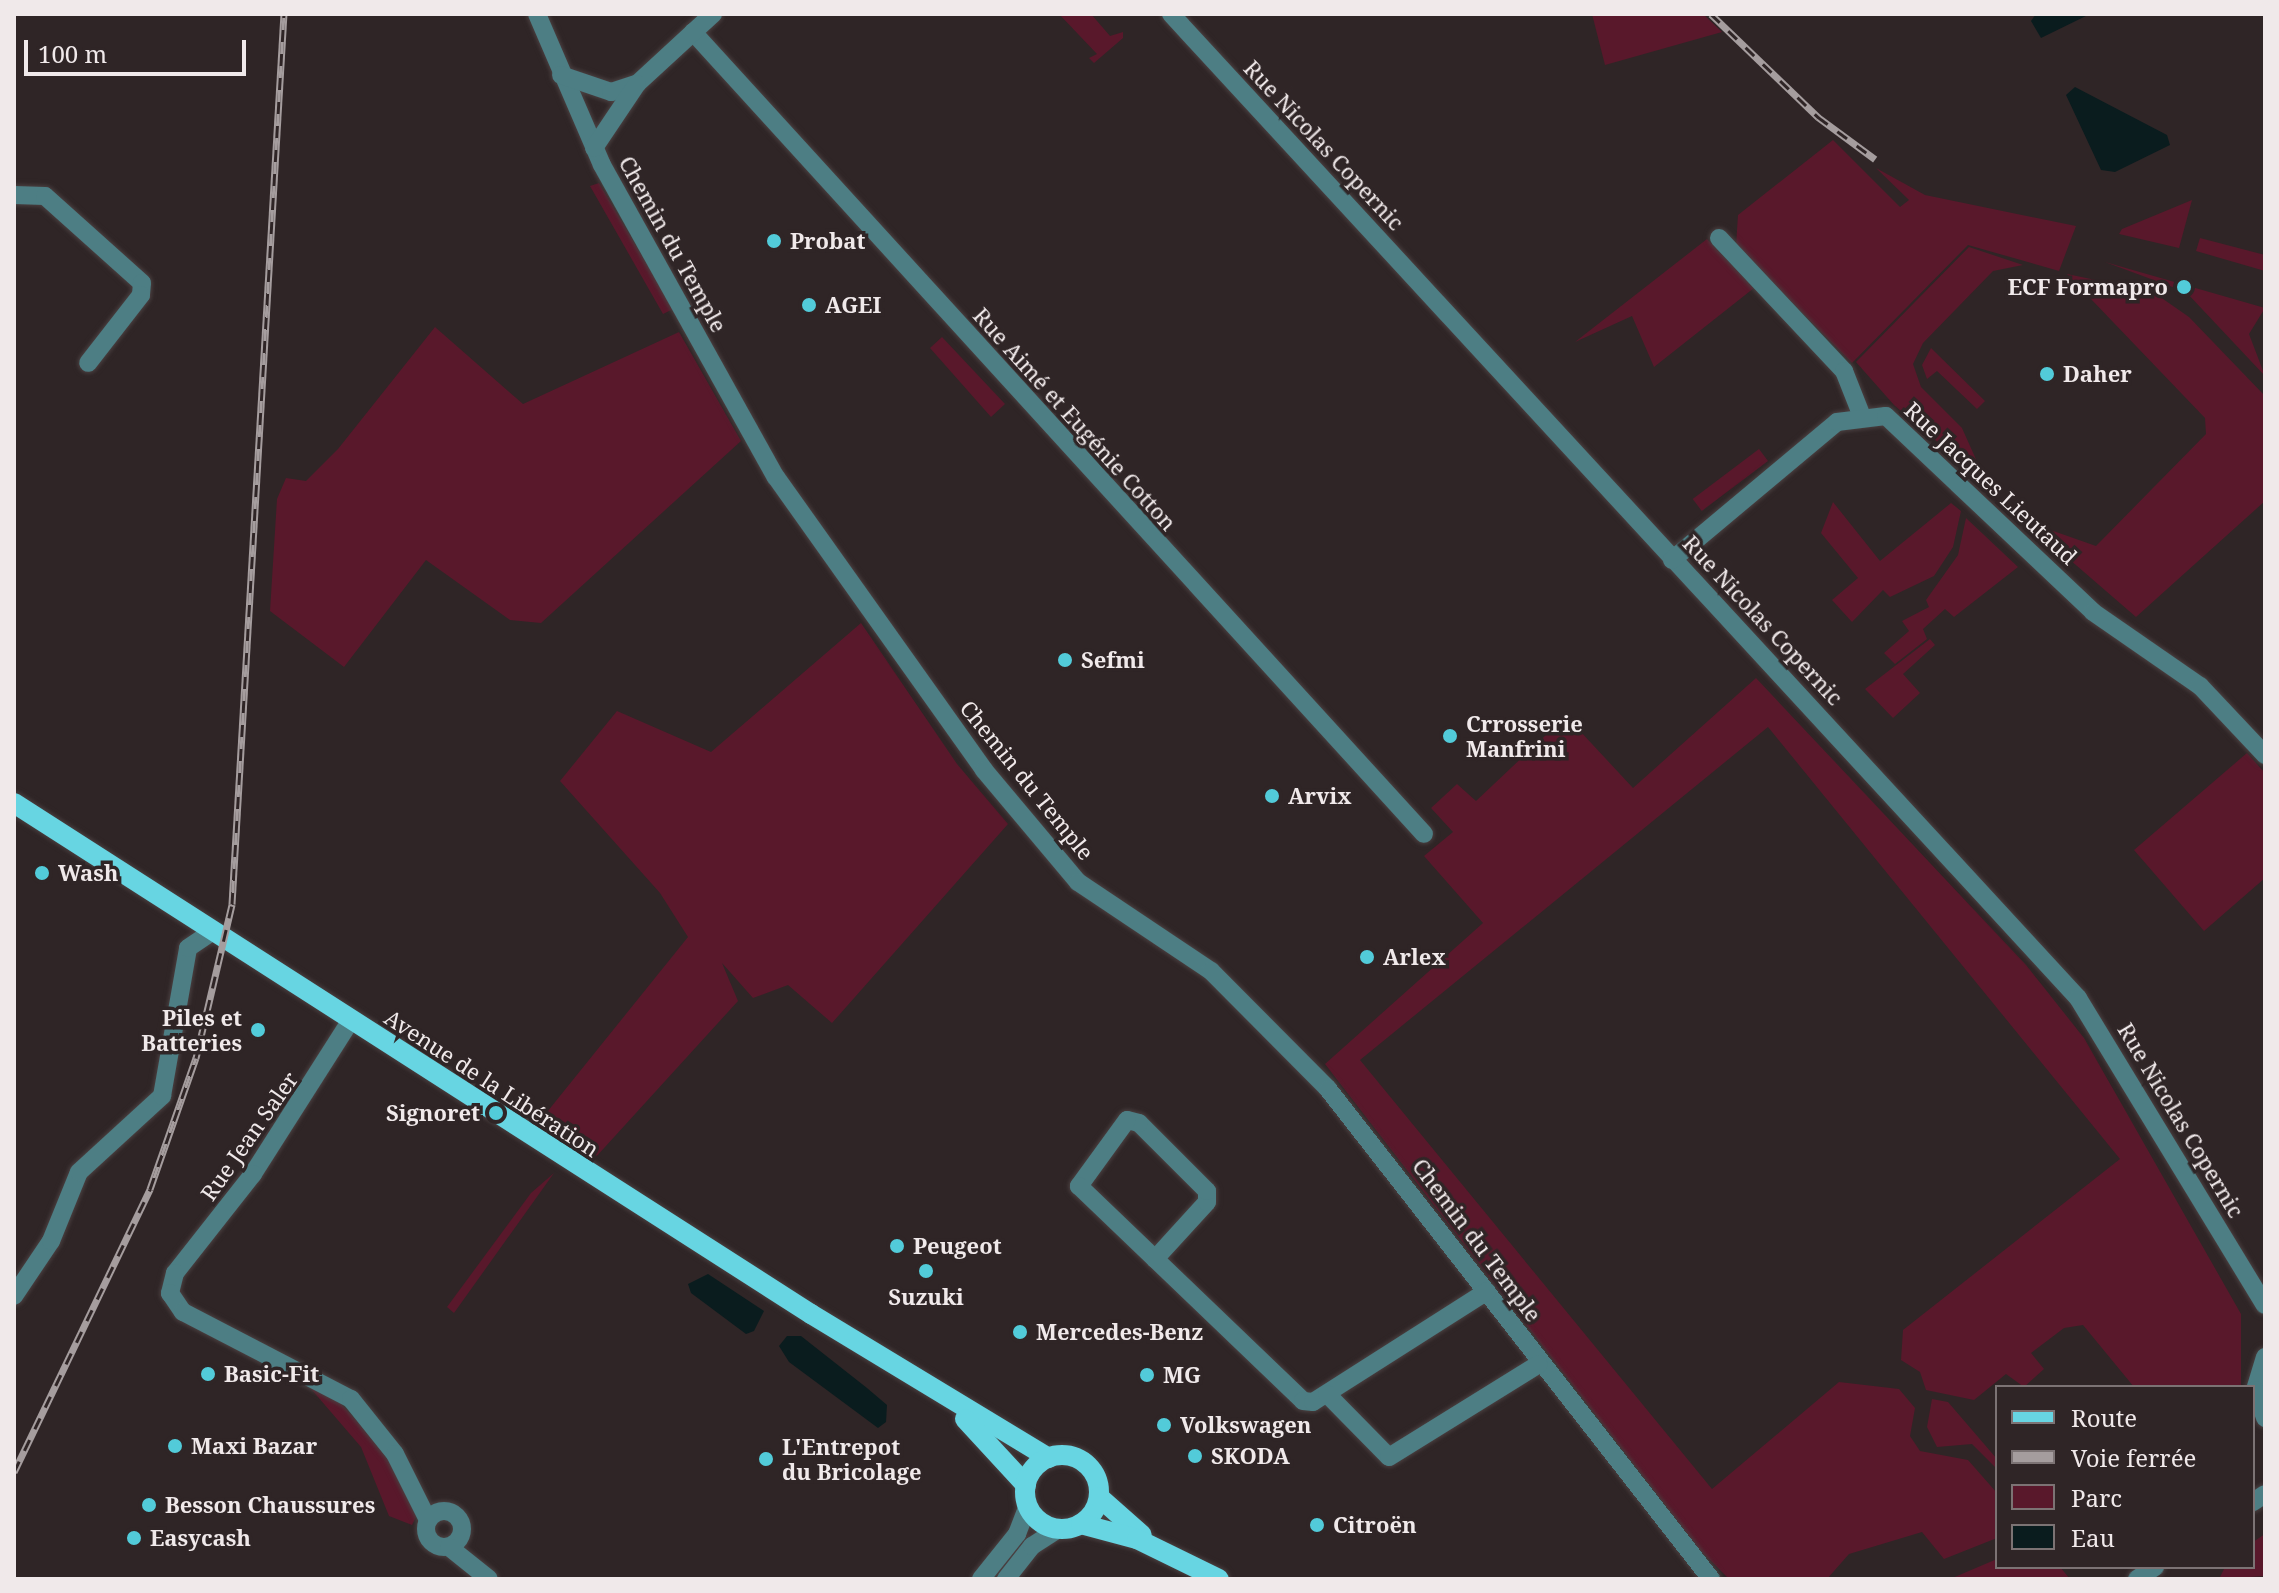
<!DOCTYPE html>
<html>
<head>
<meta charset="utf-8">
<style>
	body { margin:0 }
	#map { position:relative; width:2279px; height:1593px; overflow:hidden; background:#2f2526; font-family:"Noto Serif",serif }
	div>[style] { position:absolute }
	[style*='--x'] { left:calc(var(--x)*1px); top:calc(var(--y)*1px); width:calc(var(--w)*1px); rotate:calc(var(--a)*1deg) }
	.green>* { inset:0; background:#59182b; transform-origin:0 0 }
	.water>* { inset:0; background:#0a1c1e }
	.roads { filter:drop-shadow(0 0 2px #4a4041) drop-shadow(0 0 2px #4a4041) }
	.minor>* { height:18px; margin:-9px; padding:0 9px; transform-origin:9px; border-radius:9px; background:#4d7e84 }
	.minor>.ring { margin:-9px; padding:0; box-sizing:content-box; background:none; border:18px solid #4d7e84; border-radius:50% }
	.major>* { height:20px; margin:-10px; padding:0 10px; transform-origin:10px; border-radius:10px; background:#67d5e2 }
	.major>.ring { margin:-10px; padding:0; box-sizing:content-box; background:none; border:20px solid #67d5e2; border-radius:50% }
	.rail>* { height:7px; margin-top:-3.5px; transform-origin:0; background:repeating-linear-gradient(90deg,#2f2526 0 12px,#a59d9e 0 24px); box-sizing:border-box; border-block:2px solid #a59d9e }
	.dots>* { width:22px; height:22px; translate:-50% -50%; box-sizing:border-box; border:4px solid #2f2526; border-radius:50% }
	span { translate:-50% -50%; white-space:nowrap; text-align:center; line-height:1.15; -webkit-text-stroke:7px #2f2526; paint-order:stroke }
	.street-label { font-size:22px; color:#f0e9ea }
	.poi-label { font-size:22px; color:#f0e9ea; font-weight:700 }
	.left { translate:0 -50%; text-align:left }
	.right { translate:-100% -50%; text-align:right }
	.frame { position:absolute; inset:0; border:16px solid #f0e9ea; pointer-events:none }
	.legend { position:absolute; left:1995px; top:1385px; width:260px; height:184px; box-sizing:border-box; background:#2f2526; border:2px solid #7c7374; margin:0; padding:10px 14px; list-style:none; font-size:24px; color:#f0e9ea }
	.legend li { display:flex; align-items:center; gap:16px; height:40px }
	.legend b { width:40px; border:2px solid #7c7374 }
	.scale { position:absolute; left:24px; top:40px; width:222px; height:36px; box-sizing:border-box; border:4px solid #f0e9ea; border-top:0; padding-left:10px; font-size:24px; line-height:28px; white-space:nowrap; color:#f0e9ea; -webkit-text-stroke:6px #2f2526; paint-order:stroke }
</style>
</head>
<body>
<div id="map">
	<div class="green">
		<div style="clip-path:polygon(1059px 14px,1091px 14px,1110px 36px,1123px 32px,1123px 38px,1094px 63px,1089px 58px,1097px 54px)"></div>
		<div style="clip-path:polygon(1592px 14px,1703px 14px,1722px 32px,1605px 65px)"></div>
		<div style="clip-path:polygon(1833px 140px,1900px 207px,1909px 200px,1876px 168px,1925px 195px,2076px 226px,2059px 271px,1968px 245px,1852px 363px,1736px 246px,1738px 215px)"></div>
		<div style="clip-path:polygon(599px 183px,673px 309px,663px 314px,590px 186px)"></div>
		<div style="clip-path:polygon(2192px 200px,2179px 248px,2119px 234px,2122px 229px)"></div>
		<div style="clip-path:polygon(2200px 238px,2265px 255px,2265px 271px,2196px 251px)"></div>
		<div style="clip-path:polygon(1707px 239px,1754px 288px,1654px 367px,1632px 316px,1575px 342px)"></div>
		<div style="clip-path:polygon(1969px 247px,2023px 265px,1993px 271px,1923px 343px,1913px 364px,1921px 387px,1962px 428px,1987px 484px,1894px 405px,1856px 362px)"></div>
		<div style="clip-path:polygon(2105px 262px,2265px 308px,2249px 334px,2265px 376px,2186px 292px)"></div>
		<div style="clip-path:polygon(2067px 274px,2153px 292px,2189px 317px,2265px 396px,2265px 501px,2136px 617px,2025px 521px,2096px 546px,2206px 434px,2205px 418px)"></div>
		<div style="clip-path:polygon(435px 327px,523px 404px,679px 332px,741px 441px,541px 623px,510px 620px,426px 560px,344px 667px,270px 611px,277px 499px,286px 478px,306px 481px,338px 449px)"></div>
		<div style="clip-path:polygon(942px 337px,1005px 404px,991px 417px,930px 348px)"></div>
		<div style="clip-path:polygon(1931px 348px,1985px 401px,1977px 409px,1937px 371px,1927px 379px,1922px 365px)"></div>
		<div style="left:1759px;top:449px;width:15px;height:83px;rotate:53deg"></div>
		<div style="clip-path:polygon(1833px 502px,1880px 561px,1951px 503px,1961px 511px,1953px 547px,1934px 576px,1890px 597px,1883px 590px,1852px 622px,1832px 600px,1858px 578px,1821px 533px)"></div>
		<div style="clip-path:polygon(1966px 518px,2018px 567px,1954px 617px,1945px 609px,1923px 629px,1927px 639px,1895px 664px,1884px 653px,1909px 631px,1902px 621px,1929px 607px,1926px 600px,1958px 555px)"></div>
		<div style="clip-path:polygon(861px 623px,957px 764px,1008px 824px,832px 1023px,788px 985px,753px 998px,722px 963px,738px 1001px,595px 1158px,539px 1122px,688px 937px,660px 893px,560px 781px,617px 711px,711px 752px)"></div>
		<div style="clip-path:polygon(1930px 639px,1935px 645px,1903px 674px,1920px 693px,1893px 718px,1865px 689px)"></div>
		<div style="clip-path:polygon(1756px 678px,2026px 965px,2084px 1038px,2241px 1314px,2241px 1387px,2134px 1387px,2083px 1325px,2064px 1328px,2031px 1353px,2044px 1369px,2024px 1387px,2006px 1374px,1974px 1400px,1926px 1390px,1920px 1372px,1901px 1360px,1903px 1330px,2120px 1159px,1768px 727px,1360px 1060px,1712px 1489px,1839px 1382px,1899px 1389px,1915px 1408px,1910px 1436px,1920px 1451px,1968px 1460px,1997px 1493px,1997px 1538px,1944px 1559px,1922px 1532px,1849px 1554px,1827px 1579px,1729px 1579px,1700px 1550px,1325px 1064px,1483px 923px,1424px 856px,1453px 832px,1431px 808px,1457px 784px,1476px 801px,1566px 716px,1633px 788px)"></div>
		<div style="clip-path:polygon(2247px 753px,2265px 773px,2265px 878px,2204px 931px,2134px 850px)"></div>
		<div style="clip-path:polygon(554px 1173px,454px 1313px,447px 1307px,531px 1193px)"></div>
		<div style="clip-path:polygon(306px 1383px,339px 1402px,383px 1449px,419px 1511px,412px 1525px,389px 1516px,361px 1447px)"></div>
		<div style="clip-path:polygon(1932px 1399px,1948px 1402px,1997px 1459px,1997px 1469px,1972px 1444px,1937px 1447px,1927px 1427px)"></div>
		<div style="clip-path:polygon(2265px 1534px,2265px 1576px,2219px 1579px,2225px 1567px,2253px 1567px,2253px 1542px)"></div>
		<div style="clip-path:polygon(1997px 1559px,1997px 1567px,2060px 1567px,2070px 1579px,1950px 1579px)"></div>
	</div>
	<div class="water">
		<div style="clip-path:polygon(2036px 14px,2090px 14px,2041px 38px,2031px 21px)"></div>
		<div style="clip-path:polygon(2075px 87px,2167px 135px,2170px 145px,2115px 172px,2101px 170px,2066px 95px)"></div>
		<div style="clip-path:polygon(708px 1274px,764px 1311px,754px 1331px,746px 1334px,691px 1293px,688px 1284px)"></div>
		<div style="clip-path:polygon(787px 1336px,801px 1336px,867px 1388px,887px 1405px,886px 1422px,878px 1428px,789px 1362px,779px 1346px)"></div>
	</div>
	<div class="roads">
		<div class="minor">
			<div style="--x:537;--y:14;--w:164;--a:66.7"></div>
			<div style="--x:602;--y:165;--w:357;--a:60.9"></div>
			<div style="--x:776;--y:477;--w:359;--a:54.6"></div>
			<div style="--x:984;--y:770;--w:146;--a:50"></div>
			<div style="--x:1078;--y:882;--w:160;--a:33.8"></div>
			<div style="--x:1211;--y:971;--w:166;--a:45.2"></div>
			<div style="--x:1328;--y:1089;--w:622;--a:51.99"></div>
			<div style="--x:1171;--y:14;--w:1338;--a:47.33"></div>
			<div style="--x:2078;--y:998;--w:359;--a:58.7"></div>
			<div style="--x:693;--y:32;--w:1085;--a:47.65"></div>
			<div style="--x:561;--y:75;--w:53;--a:18.8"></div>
			<div style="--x:611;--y:92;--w:28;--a:-18"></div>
			<div style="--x:638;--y:83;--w:102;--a:-42.6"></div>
			<div style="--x:594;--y:148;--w:77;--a:-56.1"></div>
			<div style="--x:14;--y:195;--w:31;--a:2"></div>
			<div style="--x:45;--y:196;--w:130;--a:41.9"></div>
			<div style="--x:142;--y:283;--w:12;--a:95"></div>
			<div style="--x:141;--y:295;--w:86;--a:127.9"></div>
			<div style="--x:1719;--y:238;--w:183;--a:46.8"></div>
			<div style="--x:1844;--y:371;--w:46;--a:68.4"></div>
			<div style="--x:1672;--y:560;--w:215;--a:-39.9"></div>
			<div style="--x:1837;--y:422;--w:49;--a:-7"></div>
			<div style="--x:1886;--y:416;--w:285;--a:43.4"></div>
			<div style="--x:2093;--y:612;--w:130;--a:34.7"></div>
			<div style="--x:2200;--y:686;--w:95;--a:46.7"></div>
			<div style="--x:351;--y:1020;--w:183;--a:122.5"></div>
			<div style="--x:253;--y:1174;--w:126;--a:128.2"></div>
			<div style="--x:175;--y:1273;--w:21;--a:104"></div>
			<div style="--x:170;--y:1293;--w:23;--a:56"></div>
			<div style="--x:183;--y:1312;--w:189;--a:27.4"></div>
			<div style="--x:351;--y:1399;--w:70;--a:51.3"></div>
			<div style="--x:395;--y:1454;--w:74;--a:63.4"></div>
			<div style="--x:1155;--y:1259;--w:77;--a:-47.6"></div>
			<div style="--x:1207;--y:1202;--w:11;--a:-90"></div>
			<div style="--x:1207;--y:1191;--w:96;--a:-135"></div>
			<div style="--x:1139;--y:1123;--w:12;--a:-166"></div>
			<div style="--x:1127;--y:1120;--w:82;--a:126"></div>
			<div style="--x:1079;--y:1186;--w:310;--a:43.8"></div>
			<div style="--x:1303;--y:1401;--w:10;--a:6"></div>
			<div style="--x:1313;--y:1402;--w:206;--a:-32.5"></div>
			<div style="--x:14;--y:1296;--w:66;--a:-56.1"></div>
			<div style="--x:51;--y:1241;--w:74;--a:-67.9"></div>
			<div style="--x:79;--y:1172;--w:113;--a:-42.5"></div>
			<div style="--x:162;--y:1096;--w:150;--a:-80"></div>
			<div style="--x:188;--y:948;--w:29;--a:-34"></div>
			<div style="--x:2265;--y:1357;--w:34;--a:107"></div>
			<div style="--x:2255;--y:1390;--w:30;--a:70"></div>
			<div style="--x:1327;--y:1394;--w:88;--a:45.5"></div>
			<div style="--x:1389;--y:1457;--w:176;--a:-31.8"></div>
			<div style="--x:2253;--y:1502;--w:14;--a:-34"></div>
			<div class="ring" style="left:426px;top:1511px;width:18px;height:18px"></div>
			<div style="--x:449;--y:1547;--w:51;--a:38.7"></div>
			<div style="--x:981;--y:1579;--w:58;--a:-51.3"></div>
			<div style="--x:1017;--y:1534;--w:30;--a:-69"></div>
			<div style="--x:1006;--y:1579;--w:42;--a:-51.8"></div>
			<div style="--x:1032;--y:1546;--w:31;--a:-33"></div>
			<div style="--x:2137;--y:1579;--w:22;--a:-34"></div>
		</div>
		<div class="major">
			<div style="--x:14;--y:803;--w:947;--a:32.67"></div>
			<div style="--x:811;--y:1314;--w:278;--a:31.2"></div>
			<div style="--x:965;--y:1419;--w:90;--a:47.3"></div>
			<div class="ring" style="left:1025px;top:1455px;width:54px;height:54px"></div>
			<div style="--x:1099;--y:1497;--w:57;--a:41.5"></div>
			<div style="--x:1081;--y:1524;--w:58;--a:15"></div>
			<div style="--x:1137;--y:1539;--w:91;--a:26"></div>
		</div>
	</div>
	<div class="rail">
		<div style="--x:1711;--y:14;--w:149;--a:43.9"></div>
		<div style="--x:1818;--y:117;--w:71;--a:36.4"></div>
		<div style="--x:14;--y:1472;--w:314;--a:-64.3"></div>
		<div style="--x:150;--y:1189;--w:139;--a:-70.7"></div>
		<div style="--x:196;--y:1058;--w:158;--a:-76.8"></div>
		<div style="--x:232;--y:904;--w:892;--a:-86.66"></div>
	</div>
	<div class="dots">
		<div style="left:774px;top:241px;background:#52cbd9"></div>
		<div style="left:2184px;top:287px;background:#52cbd9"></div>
		<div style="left:809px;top:305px;background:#52cbd9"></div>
		<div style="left:2047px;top:374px;background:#52cbd9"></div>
		<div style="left:1065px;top:660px;background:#52cbd9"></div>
		<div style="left:1450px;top:736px;background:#52cbd9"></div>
		<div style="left:1272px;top:796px;background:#52cbd9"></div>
		<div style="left:42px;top:873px;background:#52cbd9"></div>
		<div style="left:1367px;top:957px;background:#52cbd9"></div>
		<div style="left:258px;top:1030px;background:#52cbd9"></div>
		<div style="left:496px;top:1113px;background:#52cbd9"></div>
		<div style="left:897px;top:1246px;background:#52cbd9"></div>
		<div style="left:926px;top:1271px;background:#52cbd9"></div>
		<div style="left:1020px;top:1332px;background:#52cbd9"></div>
		<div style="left:208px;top:1374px;background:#52cbd9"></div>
		<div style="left:1147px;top:1375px;background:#52cbd9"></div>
		<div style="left:1164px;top:1425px;background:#52cbd9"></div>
		<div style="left:175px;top:1446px;background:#52cbd9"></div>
		<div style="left:1195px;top:1456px;background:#52cbd9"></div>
		<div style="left:766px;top:1459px;background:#52cbd9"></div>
		<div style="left:149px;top:1505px;background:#52cbd9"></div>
		<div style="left:1317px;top:1525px;background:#52cbd9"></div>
		<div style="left:134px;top:1538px;background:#52cbd9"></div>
	</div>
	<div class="street-label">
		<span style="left:1324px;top:145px;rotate:47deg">Rue Nicolas Copernic</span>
		<span style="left:673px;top:244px;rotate:61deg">Chemin du Temple</span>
		<span style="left:1075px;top:419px;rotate:48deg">Rue Aimé et Eugénie Cotton</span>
		<span style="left:1991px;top:483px;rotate:43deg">Rue Jacques Lieutaud</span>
		<span style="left:1763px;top:620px;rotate:47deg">Rue Nicolas Copernic</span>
		<span style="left:1027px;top:780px;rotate:51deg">Chemin du Temple</span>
		<span style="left:492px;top:1083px;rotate:33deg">Avenue de la Libération</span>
		<span style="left:2181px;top:1120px;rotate:59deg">Rue Nicolas Copernic</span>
		<span style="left:249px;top:1136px;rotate:-55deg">Rue Jean Saler</span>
		<span style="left:1477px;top:1240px;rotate:53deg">Chemin du Temple</span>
	</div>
	<div class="poi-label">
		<span class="left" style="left:790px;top:241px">Probat</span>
		<span class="right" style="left:2168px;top:287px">ECF Formapro</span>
		<span class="left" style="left:825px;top:305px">AGEI</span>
		<span class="left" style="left:2063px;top:374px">Daher</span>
		<span class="left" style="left:1081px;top:660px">Sefmi</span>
		<span class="left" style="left:1466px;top:736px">Crrosserie<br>Manfrini</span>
		<span class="left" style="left:1288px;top:796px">Arvix</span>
		<span class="left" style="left:58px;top:873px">Wash</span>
		<span class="left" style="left:1383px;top:957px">Arlex</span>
		<span class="right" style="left:242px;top:1030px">Piles et<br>Batteries</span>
		<span class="right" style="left:480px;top:1113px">Signoret</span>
		<span class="left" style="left:913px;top:1246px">Peugeot</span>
		<span style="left:926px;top:1297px">Suzuki</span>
		<span class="left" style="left:1036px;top:1332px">Mercedes-Benz</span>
		<span class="left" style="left:224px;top:1374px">Basic-Fit</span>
		<span class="left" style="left:1163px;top:1375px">MG</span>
		<span class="left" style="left:1180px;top:1425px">Volkswagen</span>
		<span class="left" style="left:191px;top:1446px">Maxi Bazar</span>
		<span class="left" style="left:782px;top:1459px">L'Entrepot<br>du Bricolage</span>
		<span class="left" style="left:1211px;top:1456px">SKODA</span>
		<span class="left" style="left:165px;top:1505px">Besson Chaussures</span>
		<span class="left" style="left:1333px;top:1525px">Citroën</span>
		<span class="left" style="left:150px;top:1538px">Easycash</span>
	</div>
	<div class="frame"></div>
	<ul class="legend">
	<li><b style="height:10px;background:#67d5e2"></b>Route</li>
	<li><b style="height:10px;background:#a59d9e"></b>Voie ferrée</li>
	<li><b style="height:22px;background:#59182b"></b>Parc</li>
	<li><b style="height:22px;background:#0a1c1e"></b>Eau</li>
	</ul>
	<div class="scale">100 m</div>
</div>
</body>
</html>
